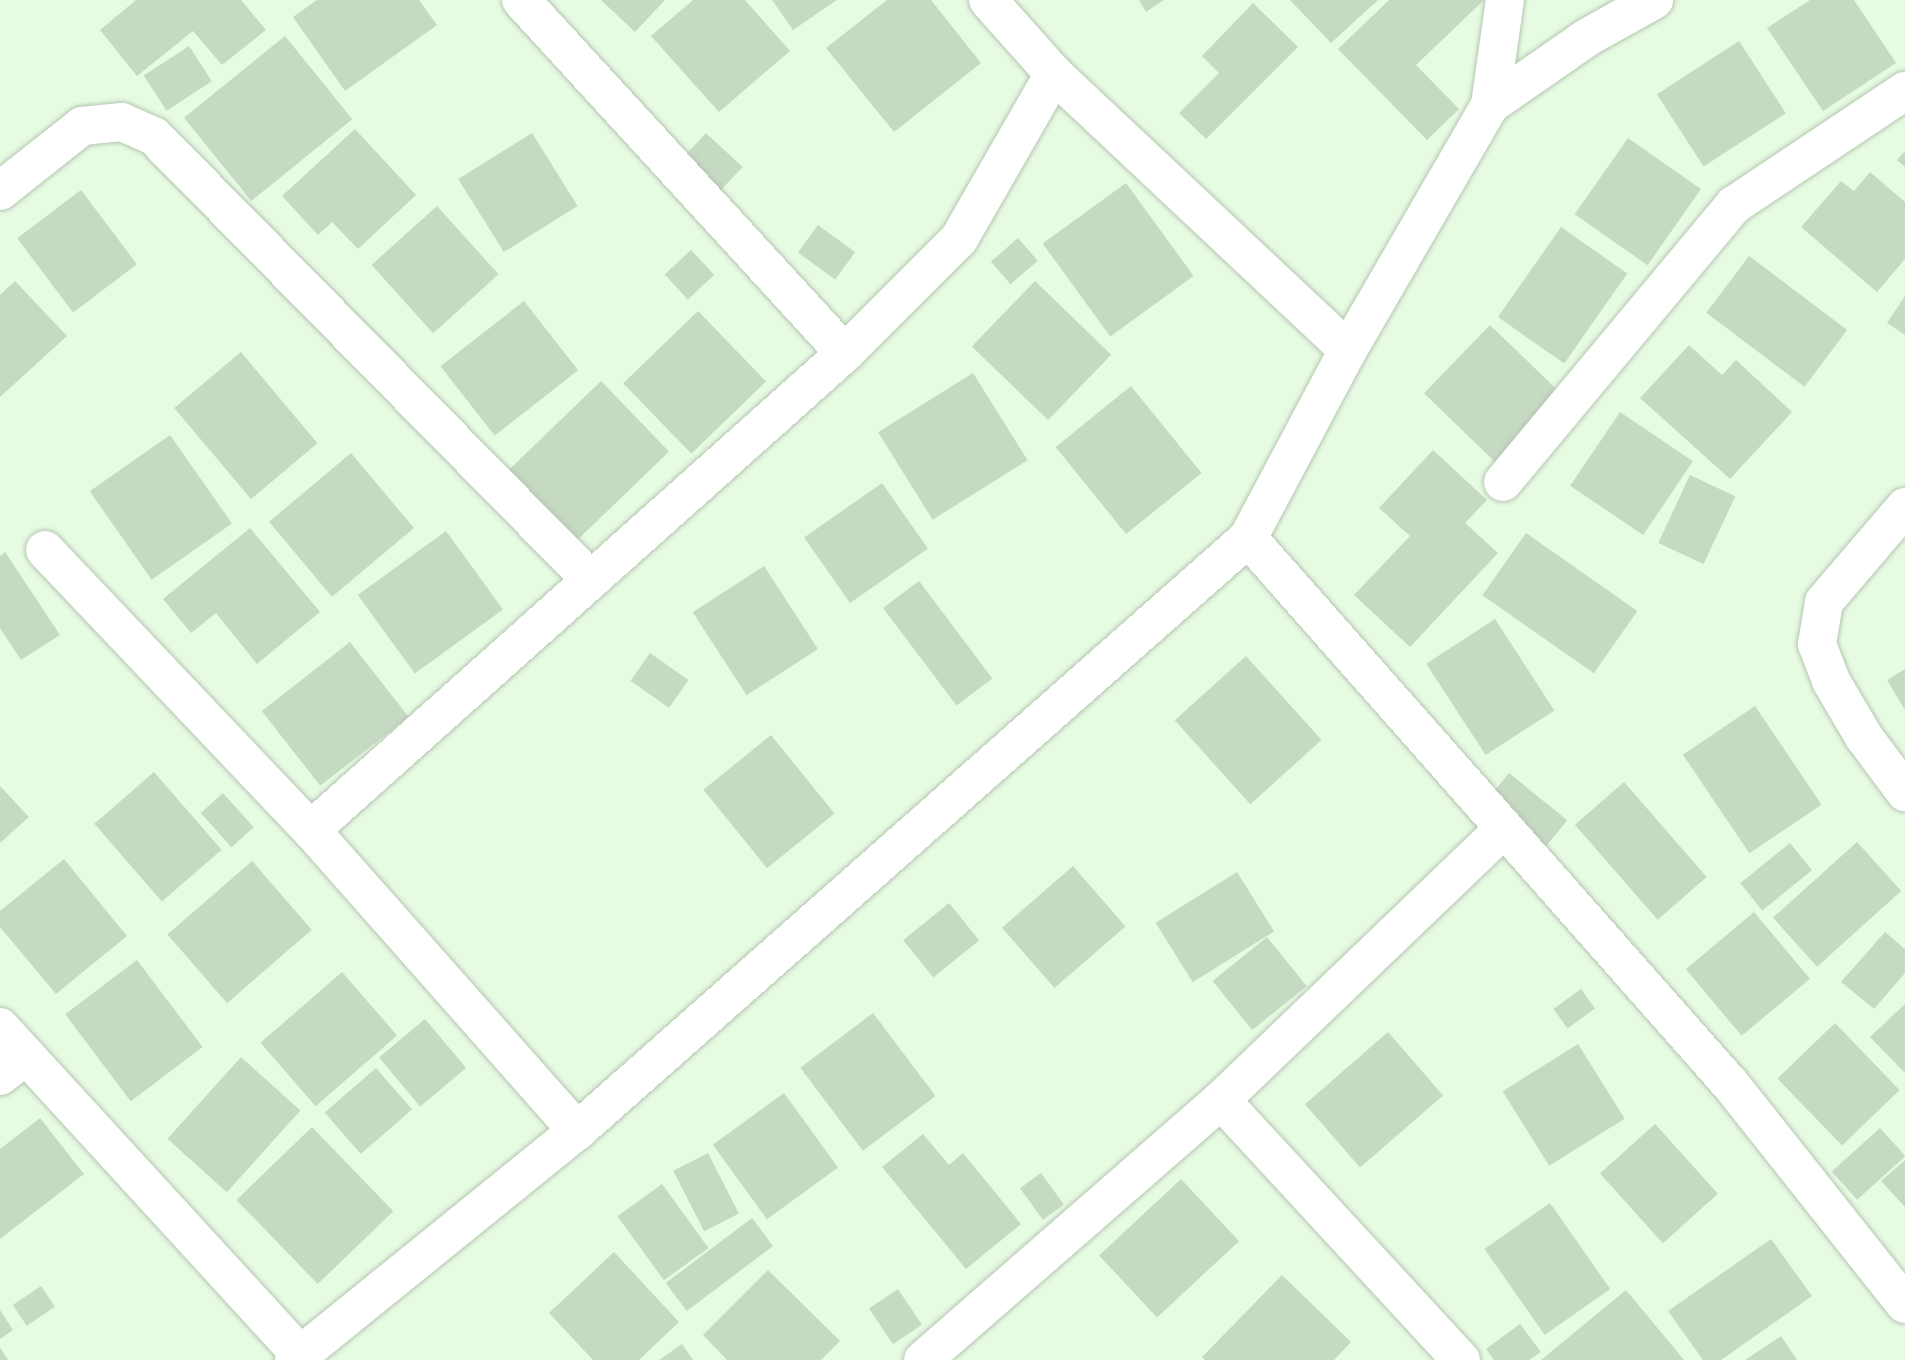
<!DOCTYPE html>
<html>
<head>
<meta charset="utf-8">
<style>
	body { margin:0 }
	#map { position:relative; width:1905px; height:1360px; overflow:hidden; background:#e7fbe3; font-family:Mulish,sans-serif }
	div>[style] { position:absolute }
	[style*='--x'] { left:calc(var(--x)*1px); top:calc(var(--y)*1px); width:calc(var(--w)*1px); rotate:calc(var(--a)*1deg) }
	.building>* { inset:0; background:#c6d9c2; transform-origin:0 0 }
	.roads { filter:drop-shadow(0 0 2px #b4c6b0) drop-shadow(0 0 2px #b4c6b0) }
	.minor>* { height:38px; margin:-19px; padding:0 19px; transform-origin:19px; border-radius:19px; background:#fff }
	span { translate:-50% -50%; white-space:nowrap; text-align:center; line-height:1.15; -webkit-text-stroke:6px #e7fbe3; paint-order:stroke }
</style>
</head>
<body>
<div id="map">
	<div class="building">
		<div style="clip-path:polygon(136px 0,241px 0,266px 30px,222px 65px,193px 31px,137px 76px,100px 30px)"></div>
		<div style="clip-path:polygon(317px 0,419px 0,437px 25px,345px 91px,293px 17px)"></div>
		<div style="clip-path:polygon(601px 0,665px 0,635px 32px)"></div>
		<div style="clip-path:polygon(693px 0,745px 0,790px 51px,719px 112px,651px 36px)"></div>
		<div style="clip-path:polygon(772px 0,837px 0,793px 30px)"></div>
		<div style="clip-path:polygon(887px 0,931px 0,981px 63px,894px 132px,826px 48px)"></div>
		<div style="clip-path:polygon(1139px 0,1164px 0,1146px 12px)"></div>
		<div style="clip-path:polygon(1290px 0,1378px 0,1331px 43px)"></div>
		<div style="clip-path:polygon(1389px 0,1484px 0,1416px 65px,1459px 109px,1427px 140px,1338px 49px)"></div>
		<div style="clip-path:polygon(1810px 0,1854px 0,1896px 63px,1823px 111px,1767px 28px)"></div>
		<div style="clip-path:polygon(1253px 3px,1298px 47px,1206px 139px,1179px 113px,1219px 73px,1202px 56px)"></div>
		<div style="left:285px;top:36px;width:107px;height:130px;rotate:51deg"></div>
		<div style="left:1739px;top:41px;width:86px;height:98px;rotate:57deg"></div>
		<div style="left:189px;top:46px;width:42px;height:54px;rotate:57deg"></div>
		<div style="clip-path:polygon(355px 129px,416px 195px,358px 249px,332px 222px,318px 235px,282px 196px)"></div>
		<div style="left:532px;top:133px;width:86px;height:87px;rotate:58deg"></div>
		<div style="left:706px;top:133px;width:50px;height:40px;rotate:43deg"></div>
		<div style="left:1628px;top:138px;width:89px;height:93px;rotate:35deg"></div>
		<div style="clip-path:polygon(1905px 151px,1905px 167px,1897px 160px)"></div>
		<div style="clip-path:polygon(1870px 172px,1905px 202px,1905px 259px,1877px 292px,1801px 227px,1841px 181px,1854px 191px)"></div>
		<div style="left:1126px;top:183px;width:115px;height:103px;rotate:54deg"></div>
		<div style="left:81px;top:190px;width:93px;height:80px;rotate:53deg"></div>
		<div style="left:437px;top:206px;width:92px;height:88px;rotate:48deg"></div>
		<div style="left:818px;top:225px;width:46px;height:34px;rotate:36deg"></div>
		<div style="left:1561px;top:227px;width:81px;height:110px;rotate:35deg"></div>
		<div style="left:1018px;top:238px;width:30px;height:36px;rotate:49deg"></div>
		<div style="left:691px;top:250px;width:34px;height:36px;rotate:47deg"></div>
		<div style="left:1749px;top:256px;width:123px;height:71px;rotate:37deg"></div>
		<div style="clip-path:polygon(15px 281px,67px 336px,0 397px,0 295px)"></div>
		<div style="left:1035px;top:281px;width:106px;height:91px;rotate:44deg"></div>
		<div style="clip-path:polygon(1905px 296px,1905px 335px,1887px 323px)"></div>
		<div style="left:524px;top:301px;width:88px;height:106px;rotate:52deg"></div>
		<div style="left:698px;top:311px;width:98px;height:104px;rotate:46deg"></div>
		<div style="left:1490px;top:325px;width:102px;height:95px;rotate:44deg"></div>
		<div style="clip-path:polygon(1689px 345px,1722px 375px,1736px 360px,1792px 412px,1730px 479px,1640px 398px)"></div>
		<div style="left:241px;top:352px;width:119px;height:87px;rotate:50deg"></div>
		<div style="left:973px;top:373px;width:103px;height:112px;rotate:58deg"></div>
		<div style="left:601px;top:381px;width:98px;height:138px;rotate:46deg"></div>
		<div style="left:1131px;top:386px;width:112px;height:97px;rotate:51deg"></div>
		<div style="left:1620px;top:412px;width:88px;height:89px;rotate:34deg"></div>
		<div style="left:170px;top:435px;width:108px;height:98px;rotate:55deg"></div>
		<div style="clip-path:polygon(1433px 450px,1487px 500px,1465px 523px,1498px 553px,1410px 647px,1354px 595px,1410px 536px,1379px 508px)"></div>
		<div style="left:351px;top:453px;width:98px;height:107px;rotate:50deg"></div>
		<div style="left:1690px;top:475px;width:50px;height:75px;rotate:25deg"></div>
		<div style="left:882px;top:483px;width:80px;height:95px;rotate:55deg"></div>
		<div style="clip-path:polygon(250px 528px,320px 612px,257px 664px,216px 613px,191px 633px,163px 599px)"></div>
		<div style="left:446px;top:531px;width:97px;height:109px;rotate:54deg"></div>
		<div style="left:1526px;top:533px;width:136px;height:76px;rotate:35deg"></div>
		<div style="clip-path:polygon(5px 552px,60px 635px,21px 660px,0 628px,0 556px)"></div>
		<div style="left:764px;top:566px;width:99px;height:85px;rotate:57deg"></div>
		<div style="left:919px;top:581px;width:122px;height:45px;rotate:53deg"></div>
		<div style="left:1495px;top:619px;width:109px;height:82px;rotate:57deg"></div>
		<div style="left:350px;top:642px;width:95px;height:112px;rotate:52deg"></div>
		<div style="left:650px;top:653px;width:47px;height:34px;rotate:35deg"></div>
		<div style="left:1246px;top:656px;width:113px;height:96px;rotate:48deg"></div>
		<div style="clip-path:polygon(1905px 669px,1905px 710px,1887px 680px)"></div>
		<div style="left:1755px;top:706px;width:119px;height:87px;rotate:56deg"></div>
		<div style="left:771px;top:735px;width:101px;height:87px;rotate:51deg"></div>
		<div style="left:154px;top:772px;width:103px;height:79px;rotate:49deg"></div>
		<div style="left:1509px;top:773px;width:75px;height:38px;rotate:39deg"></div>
		<div style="left:1624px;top:782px;width:126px;height:65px;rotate:49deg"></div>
		<div style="clip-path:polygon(0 786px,29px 817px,0 843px)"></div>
		<div style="left:223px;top:793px;width:46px;height:30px;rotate:48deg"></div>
		<div style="left:1857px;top:842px;width:66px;height:113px;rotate:48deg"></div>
		<div style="left:1790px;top:843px;width:35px;height:64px;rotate:51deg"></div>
		<div style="clip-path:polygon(64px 859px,127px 936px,56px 994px,0 927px,0 911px)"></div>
		<div style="left:252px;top:861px;width:91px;height:112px;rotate:49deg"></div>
		<div style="left:1073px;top:866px;width:80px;height:94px;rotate:49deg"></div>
		<div style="left:1237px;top:872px;width:70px;height:96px;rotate:58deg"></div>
		<div style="left:949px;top:903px;width:48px;height:59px;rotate:51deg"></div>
		<div style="left:1754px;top:912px;width:87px;height:89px;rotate:50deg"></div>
		<div style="clip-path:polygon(1885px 932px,1905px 949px,1905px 973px,1874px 1009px,1841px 982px)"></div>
		<div style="left:1267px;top:937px;width:63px;height:70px;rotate:51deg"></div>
		<div style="left:137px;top:960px;width:109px;height:90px;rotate:53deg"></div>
		<div style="left:342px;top:972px;width:84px;height:108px;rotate:49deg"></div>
		<div style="left:1581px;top:989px;width:24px;height:34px;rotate:54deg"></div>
		<div style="clip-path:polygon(1905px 1004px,1905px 1073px,1870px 1037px)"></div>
		<div style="left:873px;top:1013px;width:104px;height:91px;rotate:53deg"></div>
		<div style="left:425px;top:1019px;width:64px;height:60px;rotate:50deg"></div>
		<div style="left:1835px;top:1023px;width:93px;height:80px;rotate:46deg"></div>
		<div style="left:1388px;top:1032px;width:84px;height:110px;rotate:49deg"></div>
		<div style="left:1578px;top:1044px;width:88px;height:89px;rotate:58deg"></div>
		<div style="left:241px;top:1057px;width:80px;height:110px;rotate:42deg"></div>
		<div style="left:376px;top:1068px;width:55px;height:68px;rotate:49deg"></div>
		<div style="left:784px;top:1093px;width:92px;height:88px;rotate:54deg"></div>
		<div style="clip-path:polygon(40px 1118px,84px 1174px,0 1239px,0 1149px)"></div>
		<div style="left:1655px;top:1124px;width:94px;height:74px;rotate:48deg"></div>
		<div style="left:312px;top:1127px;width:117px;height:105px;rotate:46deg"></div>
		<div style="left:1880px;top:1128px;width:38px;height:65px;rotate:48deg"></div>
		<div style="clip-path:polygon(923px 1134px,949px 1165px,963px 1153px,1021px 1224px,966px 1269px,882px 1167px)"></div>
		<div style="left:708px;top:1153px;width:68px;height:39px;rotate:63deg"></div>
		<div style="clip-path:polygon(1905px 1160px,1905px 1207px,1881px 1181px)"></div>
		<div style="left:1041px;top:1173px;width:39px;height:26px;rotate:54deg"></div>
		<div style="left:1181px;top:1179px;width:85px;height:112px;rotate:47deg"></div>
		<div style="left:662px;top:1184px;width:79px;height:55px;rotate:54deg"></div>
		<div style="left:1550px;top:1203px;width:105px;height:80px;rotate:55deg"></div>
		<div style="left:752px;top:1218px;width:35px;height:108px;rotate:53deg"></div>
		<div style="clip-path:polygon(1771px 1239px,1812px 1296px,1721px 1360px,1703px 1360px,1668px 1311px)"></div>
		<div style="clip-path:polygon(614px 1252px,679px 1322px,639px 1360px,593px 1360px,549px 1313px)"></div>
		<div style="clip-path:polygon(768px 1270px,840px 1341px,821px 1360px,727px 1360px,703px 1335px)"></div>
		<div style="clip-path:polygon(1282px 1275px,1351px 1342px,1334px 1360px,1205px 1360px,1202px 1357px)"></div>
		<div style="left:41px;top:1286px;width:25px;height:34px;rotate:56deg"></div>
		<div style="left:898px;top:1289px;width:43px;height:35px;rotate:56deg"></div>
		<div style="clip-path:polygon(1626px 1290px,1684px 1360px,1541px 1360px)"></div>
		<div style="clip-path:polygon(0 1310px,13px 1330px,0 1339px)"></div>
		<div style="clip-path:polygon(1520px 1324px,1541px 1352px,1529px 1360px,1494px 1360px,1486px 1349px)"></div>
		<div style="clip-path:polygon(1781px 1336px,1797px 1360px,1745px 1360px)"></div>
		<div style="clip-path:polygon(682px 1344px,693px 1360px,659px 1360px)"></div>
		<div style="clip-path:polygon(0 1347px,8px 1360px,0 1360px)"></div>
	</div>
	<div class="roads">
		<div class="minor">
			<div style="--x:521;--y:0;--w:479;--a:47.5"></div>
			<div style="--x:988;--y:0;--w:99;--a:48.3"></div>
			<div style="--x:1054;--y:74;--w:403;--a:43.2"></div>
			<div style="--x:1490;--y:105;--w:106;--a:-81.9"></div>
			<div style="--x:0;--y:191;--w:105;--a:-38.4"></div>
			<div style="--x:82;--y:126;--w:40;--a:-5.7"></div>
			<div style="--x:122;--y:122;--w:35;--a:24"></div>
			<div style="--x:154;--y:136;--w:623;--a:45.46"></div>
			<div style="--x:1503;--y:482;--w:361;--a:-50.2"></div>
			<div style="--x:1734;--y:205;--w:206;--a:-33.7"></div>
			<div style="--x:1905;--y:507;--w:125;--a:130.5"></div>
			<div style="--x:1824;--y:602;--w:43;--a:99.5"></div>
			<div style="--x:1817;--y:644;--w:40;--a:69"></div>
			<div style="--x:1831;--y:681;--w:65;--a:59.5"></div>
			<div style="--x:1864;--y:737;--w:69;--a:53.3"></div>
			<div style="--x:1248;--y:538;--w:731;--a:48.55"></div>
			<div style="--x:1732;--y:1086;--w:278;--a:51.6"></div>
			<div style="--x:45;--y:550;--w:386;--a:46.5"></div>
			<div style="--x:311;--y:830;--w:402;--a:48.5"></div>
			<div style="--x:311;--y:830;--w:716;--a:-41.77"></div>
			<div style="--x:845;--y:353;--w:161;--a:-45"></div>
			<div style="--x:959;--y:239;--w:190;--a:-60.1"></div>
			<div style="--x:0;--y:1027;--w:445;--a:47.5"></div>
			<div style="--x:0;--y:1076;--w:33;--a:-38"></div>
			<div style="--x:1221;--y:1100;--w:354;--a:47.3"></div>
			<div style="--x:294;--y:1360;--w:364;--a:-39"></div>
			<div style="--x:577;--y:1131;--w:895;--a:-41.47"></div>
			<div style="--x:1248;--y:538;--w:213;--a:-62"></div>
			<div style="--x:1348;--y:350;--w:283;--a:-59.9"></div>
			<div style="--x:1490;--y:105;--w:119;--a:-34.8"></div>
			<div style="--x:1588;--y:37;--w:76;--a:-29.3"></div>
			<div style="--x:923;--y:1360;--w:395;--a:-41.1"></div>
			<div style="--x:1221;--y:1100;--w:392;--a:-43.8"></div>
		</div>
	</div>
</div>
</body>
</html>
